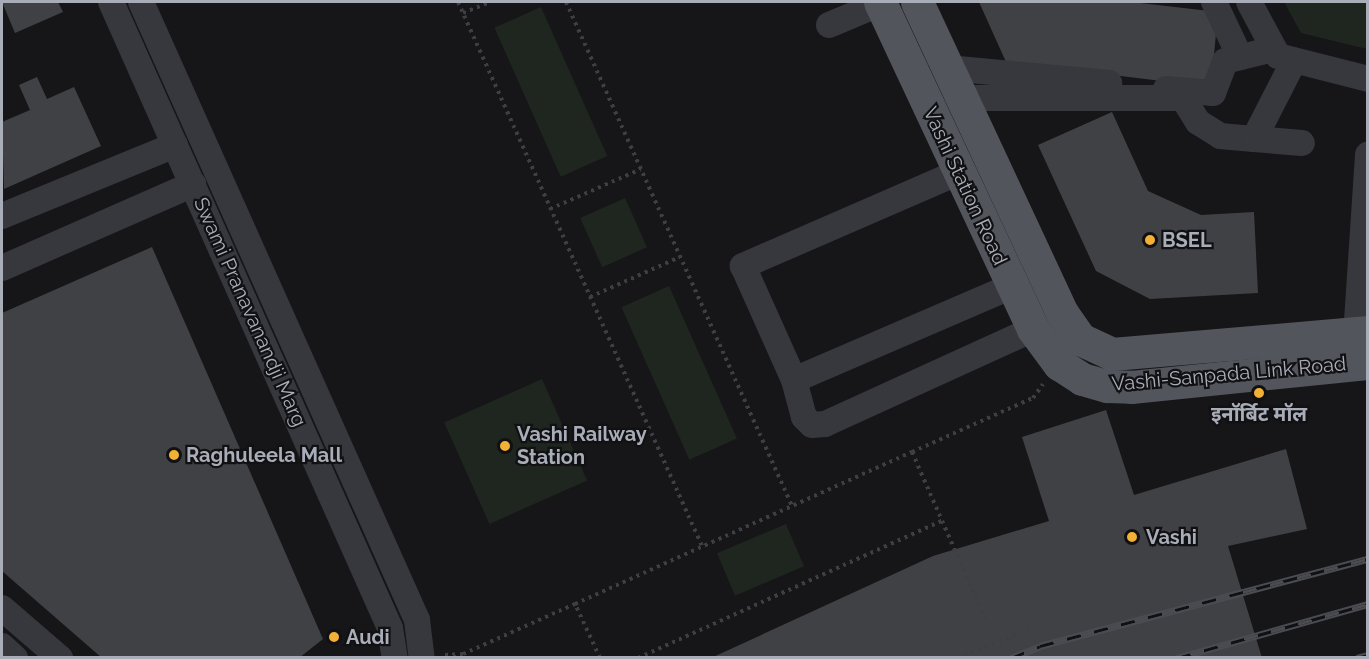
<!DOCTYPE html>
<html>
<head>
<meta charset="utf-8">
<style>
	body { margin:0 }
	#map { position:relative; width:1369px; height:659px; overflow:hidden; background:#161618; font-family:Raleway,"Noto Sans Devanagari",sans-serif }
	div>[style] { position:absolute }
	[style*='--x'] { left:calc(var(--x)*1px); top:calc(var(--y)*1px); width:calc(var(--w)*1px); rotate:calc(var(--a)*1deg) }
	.green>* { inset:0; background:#1e261f; transform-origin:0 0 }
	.building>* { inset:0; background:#404145 }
	.path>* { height:4px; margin-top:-2px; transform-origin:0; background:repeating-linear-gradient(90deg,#3d3f44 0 3px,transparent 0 7.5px) }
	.minor>* { height:26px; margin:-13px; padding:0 13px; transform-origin:13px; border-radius:13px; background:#37383d }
	.major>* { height:33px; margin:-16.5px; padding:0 16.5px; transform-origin:16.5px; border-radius:16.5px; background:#53555c }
	.rail>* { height:7px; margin-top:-3.5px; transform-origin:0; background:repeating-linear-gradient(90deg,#111113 0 14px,#4a4c52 0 28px); box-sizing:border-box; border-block:2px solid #4a4c52 }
	.dots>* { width:16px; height:16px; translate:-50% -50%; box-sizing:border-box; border:3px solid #111113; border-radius:50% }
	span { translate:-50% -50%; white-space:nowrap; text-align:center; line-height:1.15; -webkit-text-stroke:4.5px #111113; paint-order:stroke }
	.street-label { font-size:20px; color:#a8adb8 }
	.poi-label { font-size:20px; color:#a8adb8; font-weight:700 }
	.left { translate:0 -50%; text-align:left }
	.frame { position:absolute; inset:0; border:3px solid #a8adb8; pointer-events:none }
</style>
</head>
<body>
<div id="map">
	<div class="green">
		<div style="clip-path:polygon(1284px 2px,1367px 2px,1367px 49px,1301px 33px)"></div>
		<div style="left:541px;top:7px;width:163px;height:51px;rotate:66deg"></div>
		<div style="left:625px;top:198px;width:54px;height:49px;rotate:66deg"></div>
		<div style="left:669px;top:286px;width:167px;height:52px;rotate:66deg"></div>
		<div style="left:542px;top:379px;width:111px;height:107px;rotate:66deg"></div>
		<div style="left:786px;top:524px;width:46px;height:75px;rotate:67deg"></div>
	</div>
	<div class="building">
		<div style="clip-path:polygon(2px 2px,58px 2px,63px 12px,15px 33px)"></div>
		<div style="clip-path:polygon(979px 2px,1132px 2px,1218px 12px,1211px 87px,1006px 62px)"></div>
		<div style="clip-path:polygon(37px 77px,47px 99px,74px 87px,101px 146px,4px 189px,2px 122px,30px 110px,19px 85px)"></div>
		<div style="clip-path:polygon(1112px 112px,1148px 191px,1201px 215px,1254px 212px,1258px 293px,1150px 299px,1096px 271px,1038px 145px)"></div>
		<div style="clip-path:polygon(152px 247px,323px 639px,299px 658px,102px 658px,2px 571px,2px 313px)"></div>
		<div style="clip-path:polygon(1106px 410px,1134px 495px,1286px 449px,1307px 529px,1228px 546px,1262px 658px,711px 658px,933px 556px,1049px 521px,1022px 437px)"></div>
	</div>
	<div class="path">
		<div style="--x:458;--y:2;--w:596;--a:65.84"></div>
		<div style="--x:566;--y:2;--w:552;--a:65.85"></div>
		<div style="--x:463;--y:13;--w:29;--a:-22"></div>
		<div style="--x:550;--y:209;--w:99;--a:-23.7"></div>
		<div style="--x:590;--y:297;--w:98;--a:-24"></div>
		<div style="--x:912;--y:452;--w:133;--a:-24.1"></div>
		<div style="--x:1033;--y:398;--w:17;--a:-54"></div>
		<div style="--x:445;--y:655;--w:18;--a:-3"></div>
		<div style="--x:463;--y:654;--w:123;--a:-24.1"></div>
		<div style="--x:964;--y:655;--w:70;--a:-21.8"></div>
		<div style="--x:600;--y:658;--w:60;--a:-114.8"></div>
		<div style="--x:575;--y:604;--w:370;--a:-24.3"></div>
		<div style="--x:912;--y:452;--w:188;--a:66.4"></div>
		<div style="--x:638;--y:658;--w:335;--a:-24.3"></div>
	</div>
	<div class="minor">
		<div style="--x:111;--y:2;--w:685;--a:65.98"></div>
		<div style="--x:390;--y:628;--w:30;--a:81"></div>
		<div style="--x:141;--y:2;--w:677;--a:65.93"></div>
		<div style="--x:417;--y:620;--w:38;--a:83"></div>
		<div style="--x:1214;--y:2;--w:61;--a:64.7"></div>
		<div style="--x:1249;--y:2;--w:61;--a:61.8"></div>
		<div style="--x:1278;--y:56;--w:93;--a:14.3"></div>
		<div style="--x:829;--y:25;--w:60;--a:-22.7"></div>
		<div style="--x:948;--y:68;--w:162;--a:5.3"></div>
		<div style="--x:1166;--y:89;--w:47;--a:4.9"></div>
		<div style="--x:1213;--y:93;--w:34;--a:-69"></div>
		<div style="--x:1225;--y:61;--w:50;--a:-13.8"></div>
		<div style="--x:962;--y:98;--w:221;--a:0"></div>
		<div style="--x:1183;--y:98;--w:28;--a:58"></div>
		<div style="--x:1198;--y:122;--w:26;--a:32"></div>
		<div style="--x:1220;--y:136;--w:34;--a:5"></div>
		<div style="--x:1254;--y:139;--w:88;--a:-62.9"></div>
		<div style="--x:1254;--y:139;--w:48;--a:4.8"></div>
		<div style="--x:959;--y:172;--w:236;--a:156.5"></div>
		<div style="--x:743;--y:266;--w:125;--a:65.9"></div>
		<div style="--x:794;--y:380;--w:237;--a:-23.3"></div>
		<div style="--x:2;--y:216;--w:187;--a:-22.3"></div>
		<div style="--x:2;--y:268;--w:209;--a:-23.7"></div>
		<div style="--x:1355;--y:351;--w:197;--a:-86.2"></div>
		<div style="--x:794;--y:380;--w:38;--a:75"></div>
		<div style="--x:804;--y:417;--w:11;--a:45"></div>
		<div style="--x:812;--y:425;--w:13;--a:-4"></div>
		<div style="--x:825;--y:424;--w:229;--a:-24.5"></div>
		<div style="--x:2;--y:608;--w:77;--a:40.8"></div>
		<div style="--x:2;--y:646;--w:18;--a:43"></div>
	</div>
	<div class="major">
		<div style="--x:880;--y:2;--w:361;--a:64.9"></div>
		<div style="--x:1033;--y:329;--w:44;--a:53.4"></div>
		<div style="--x:1059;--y:364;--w:27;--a:33"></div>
		<div style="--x:1082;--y:379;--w:26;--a:16"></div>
		<div style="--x:1107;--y:386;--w:24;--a:2"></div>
		<div style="--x:1131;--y:387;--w:238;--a:-5.8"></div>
		<div style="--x:917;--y:2;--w:343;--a:65"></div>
		<div style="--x:1062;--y:313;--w:32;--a:55"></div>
		<div style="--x:1080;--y:339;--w:35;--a:25"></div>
		<div style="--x:1112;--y:354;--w:257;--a:-4.9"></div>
	</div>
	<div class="rail">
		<div style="--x:1011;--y:658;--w:31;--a:-22"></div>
		<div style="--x:1040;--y:646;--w:339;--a:-14.9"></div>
		<div style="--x:1177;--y:658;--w:198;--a:-15.8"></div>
		<div style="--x:1357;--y:658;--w:11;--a:-15"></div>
	</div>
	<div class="dots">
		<div style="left:1150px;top:240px;background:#f2b134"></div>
		<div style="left:1259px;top:393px;background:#f2b134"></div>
		<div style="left:505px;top:446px;background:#f2b134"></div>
		<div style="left:174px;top:455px;background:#f2b134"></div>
		<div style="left:1132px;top:537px;background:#f2b134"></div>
		<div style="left:334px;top:637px;background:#f2b134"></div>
	</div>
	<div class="street-label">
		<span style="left:965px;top:186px;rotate:65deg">Vashi Station Road</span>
		<span style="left:250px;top:312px;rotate:66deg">Swami Pranavanandji Marg</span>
		<span style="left:1229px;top:374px;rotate:-5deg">Vashi-Sanpada Link Road</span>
	</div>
	<div class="poi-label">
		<span class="left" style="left:1162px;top:240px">BSEL</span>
		<span style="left:1259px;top:414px">इनॉर्बिट मॉल</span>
		<span class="left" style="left:517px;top:446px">Vashi Railway<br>Station</span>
		<span class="left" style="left:186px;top:455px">Raghuleela Mall</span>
		<span class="left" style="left:1146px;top:537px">Vashi</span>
		<span class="left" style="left:346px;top:637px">Audi</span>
	</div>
	<div class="frame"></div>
</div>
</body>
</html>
